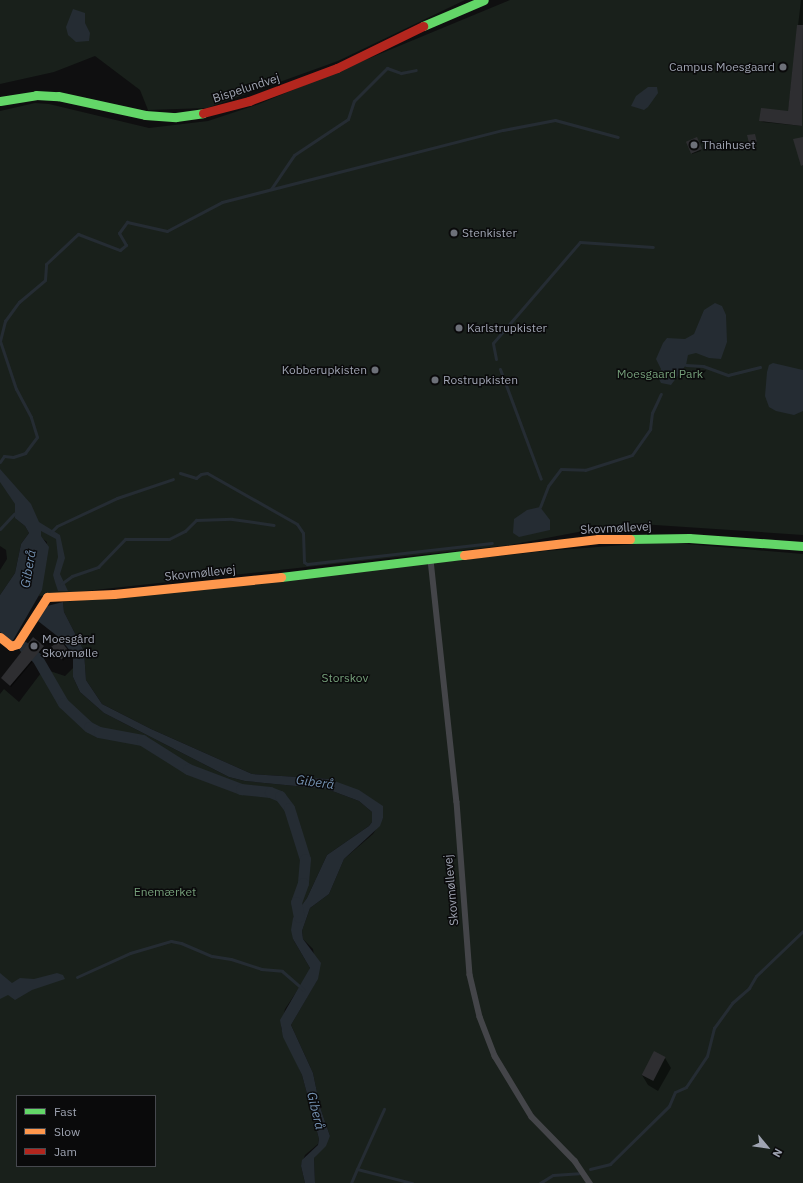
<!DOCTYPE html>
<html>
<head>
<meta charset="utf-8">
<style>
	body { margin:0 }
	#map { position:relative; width:803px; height:1183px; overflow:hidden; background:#0f0f10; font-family:"IBM Plex Sans",sans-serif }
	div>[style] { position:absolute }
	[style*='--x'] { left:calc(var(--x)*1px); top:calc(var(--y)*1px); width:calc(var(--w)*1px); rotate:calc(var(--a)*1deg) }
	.green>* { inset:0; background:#19201b }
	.water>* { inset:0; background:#252c33 }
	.shadow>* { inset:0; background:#0007; transform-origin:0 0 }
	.stream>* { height:3px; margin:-1.5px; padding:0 1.5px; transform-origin:1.5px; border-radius:1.5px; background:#252c33 }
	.canal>* { height:11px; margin:-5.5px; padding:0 5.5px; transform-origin:5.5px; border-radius:5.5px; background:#252c33 }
	.building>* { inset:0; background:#2e2e31; transform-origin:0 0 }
	.lane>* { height:5.5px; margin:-2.75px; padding:0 2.75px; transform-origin:2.75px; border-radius:2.75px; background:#444549 }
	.fast>* { height:9px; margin:-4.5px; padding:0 4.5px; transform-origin:4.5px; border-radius:4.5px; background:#63d668 }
	.slow>* { height:9px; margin:-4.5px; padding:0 4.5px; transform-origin:4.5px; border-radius:4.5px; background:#ff974d }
	.jam>* { height:9px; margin:-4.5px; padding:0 4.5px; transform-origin:4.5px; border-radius:4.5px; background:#b3261e }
	.dots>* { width:11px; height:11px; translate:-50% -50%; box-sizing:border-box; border:2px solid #0a0a0b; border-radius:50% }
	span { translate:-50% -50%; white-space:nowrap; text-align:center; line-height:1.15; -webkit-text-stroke:3px #0a0a0b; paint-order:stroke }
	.poi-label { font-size:12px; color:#9fa4b2 }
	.right { translate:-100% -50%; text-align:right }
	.left { translate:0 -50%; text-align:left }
	.street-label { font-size:12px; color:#9fa4b2 }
	.park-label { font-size:12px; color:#759f7a }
	.water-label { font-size:13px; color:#7390b0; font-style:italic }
	.legend { position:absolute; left:16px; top:1095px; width:140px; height:72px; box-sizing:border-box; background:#0a0a0b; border:1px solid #46484e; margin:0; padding:5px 7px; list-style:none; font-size:12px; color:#9fa4b2 }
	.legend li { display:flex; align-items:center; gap:8px; height:20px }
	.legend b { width:20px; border:1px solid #46484e }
	.north { position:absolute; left:747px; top:1127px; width:40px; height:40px; -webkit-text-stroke:3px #0a0a0b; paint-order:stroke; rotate:119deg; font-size:11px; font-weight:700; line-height:16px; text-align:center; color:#9fa4b2 }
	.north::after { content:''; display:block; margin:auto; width:14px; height:18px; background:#9fa4b2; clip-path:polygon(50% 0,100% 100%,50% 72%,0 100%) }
</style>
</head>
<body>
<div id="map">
	<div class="green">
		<div style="clip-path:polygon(0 0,465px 0,338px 61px,207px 108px,148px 110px,140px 90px,95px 56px,54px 72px,0 84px)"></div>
		<div style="clip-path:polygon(510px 0,803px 0,803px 535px,640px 524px,615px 525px,510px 545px,39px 596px,47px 542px,15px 518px,25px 526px,29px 533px,21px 544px,15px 573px,0 595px,0 570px,7px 559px,6px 550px,0 546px,0 111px,35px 103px,49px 104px,149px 128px,208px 121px,259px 104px)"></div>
		<div style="clip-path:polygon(663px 542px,803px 554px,803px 1183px,315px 1183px,314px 1158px,330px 1136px,320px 1107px,313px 1073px,291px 1025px,317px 980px,313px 949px,303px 939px,302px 931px,310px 908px,329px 894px,344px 859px,373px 834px,383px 818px,329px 779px,252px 774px,151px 729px,102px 704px,86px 680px,84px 651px,64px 612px,63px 602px,545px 551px)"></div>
		<div style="clip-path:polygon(evenodd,75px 666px,73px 677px,80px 692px,104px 713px,229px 777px,245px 781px,327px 789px,359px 801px,372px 812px,372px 822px,369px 826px,327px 855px,307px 898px,293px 919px,293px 939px,310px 968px,307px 976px,285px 1009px,281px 1028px,302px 1075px,319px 1139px,318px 1144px,305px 1155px,301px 1166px,305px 1183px,0 1183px,0 694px,4px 689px,19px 702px,44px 669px,65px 676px,75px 666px,17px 1096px,155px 1096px,155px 1166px,17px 1166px,17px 1096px)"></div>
	</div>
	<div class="water">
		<div style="clip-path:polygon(73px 9px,85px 13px,85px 23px,90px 33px,89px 41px,76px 42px,68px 35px,66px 27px)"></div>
		<div style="clip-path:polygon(648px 87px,657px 87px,658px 93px,648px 107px,644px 110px,631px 106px,636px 96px)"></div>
		<div style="clip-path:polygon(715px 303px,722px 306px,726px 315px,727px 342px,721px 359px,709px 358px,696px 353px,688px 355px,686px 365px,671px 385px,661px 383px,658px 377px,661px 369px,656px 359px,663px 343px,667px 338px,685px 339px,694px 334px,704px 310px)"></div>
		<div style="clip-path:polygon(773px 363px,803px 370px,803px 411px,794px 415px,776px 411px,769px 407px,765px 396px,767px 372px,769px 365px)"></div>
		<div style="clip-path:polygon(0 469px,31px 504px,39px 522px,60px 535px,65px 558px,60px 574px,68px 591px,58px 591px,55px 582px,53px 575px,58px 557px,56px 539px,41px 531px,41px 536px,49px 547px,42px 590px,12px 642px,0 632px,0 595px,15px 573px,21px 544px,29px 533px,25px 526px,15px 518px,15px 504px,0 482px)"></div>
		<div style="clip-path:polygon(540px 507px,550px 520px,550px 530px,519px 537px,513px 533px,514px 519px,527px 510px)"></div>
		<div style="clip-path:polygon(63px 602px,64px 612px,84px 651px,86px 680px,102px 704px,151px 729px,252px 774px,329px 779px,359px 790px,383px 806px,383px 818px,380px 826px,344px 859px,329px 894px,310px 908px,302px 931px,303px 939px,321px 963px,318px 979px,291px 1025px,313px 1073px,320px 1107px,330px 1136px,326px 1146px,314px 1158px,315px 1183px,305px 1183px,301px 1166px,302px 1160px,318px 1145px,319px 1139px,302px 1075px,283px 1037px,280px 1020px,310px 968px,293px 939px,291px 930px,293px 918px,307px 898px,327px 855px,369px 826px,372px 822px,372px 812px,359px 801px,327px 789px,245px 781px,229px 777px,104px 713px,80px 692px,73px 677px,73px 655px,61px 639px,38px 621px,43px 607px)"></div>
		<div style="clip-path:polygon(0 973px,12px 983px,20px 978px,34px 979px,57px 973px,63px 975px,65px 979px,32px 990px,15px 1000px,8px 995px,0 999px)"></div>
	</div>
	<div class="shadow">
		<div style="clip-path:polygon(801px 0,803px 0,802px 126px,761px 122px,788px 112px)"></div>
		<div style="clip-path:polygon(697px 138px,701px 151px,692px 154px,687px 142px)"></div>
		<div style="clip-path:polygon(33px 639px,44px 648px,11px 687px,4px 680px)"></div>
		<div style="left:59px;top:641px;width:18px;height:9px;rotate:52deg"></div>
		<div style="clip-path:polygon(665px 1058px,671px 1068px,658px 1091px,648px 1085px,642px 1075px)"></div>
	</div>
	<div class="stream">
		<div style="--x:271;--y:189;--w:41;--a:-55.9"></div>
		<div style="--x:294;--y:155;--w:65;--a:-33.7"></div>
		<div style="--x:348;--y:119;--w:19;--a:-72"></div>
		<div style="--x:354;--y:101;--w:47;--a:-45"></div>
		<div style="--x:387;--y:68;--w:15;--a:20"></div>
		<div style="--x:401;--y:73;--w:15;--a:-11"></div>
		<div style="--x:496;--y:359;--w:16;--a:-101"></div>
		<div style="--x:493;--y:343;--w:133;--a:-49.3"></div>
		<div style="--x:580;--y:242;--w:73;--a:3.9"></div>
		<div style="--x:686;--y:365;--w:17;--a:3"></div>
		<div style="--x:703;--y:366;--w:27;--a:20"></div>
		<div style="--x:728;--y:375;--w:33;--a:-14"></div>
		<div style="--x:500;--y:369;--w:117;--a:69.6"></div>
		<div style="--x:0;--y:462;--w:7;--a:-56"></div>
		<div style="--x:4;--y:456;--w:9;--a:6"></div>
		<div style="--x:13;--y:457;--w:13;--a:-18"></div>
		<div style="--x:25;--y:453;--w:20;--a:-53"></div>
		<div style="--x:37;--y:437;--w:21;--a:-107"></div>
		<div style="--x:31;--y:417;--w:32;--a:-118"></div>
		<div style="--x:16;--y:389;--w:51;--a:-108.4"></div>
		<div style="--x:0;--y:341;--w:21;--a:-76"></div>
		<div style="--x:5;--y:321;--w:24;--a:-54"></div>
		<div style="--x:19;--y:302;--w:34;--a:-40"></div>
		<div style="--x:45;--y:280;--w:16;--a:-86"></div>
		<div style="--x:46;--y:264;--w:44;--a:-43.2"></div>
		<div style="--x:78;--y:234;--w:45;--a:20.9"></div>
		<div style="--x:120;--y:250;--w:8;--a:-40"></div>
		<div style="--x:126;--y:245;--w:14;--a:-120"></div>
		<div style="--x:119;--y:233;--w:14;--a:-54"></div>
		<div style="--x:127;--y:222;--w:41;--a:12.7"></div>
		<div style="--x:167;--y:231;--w:62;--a:-27.8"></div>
		<div style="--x:222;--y:202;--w:290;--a:-14.4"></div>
		<div style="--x:503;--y:130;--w:53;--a:-10.9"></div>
		<div style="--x:555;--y:120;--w:65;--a:15.1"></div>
		<div style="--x:180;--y:473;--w:17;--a:17"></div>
		<div style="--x:196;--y:478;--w:6;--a:-39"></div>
		<div style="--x:201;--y:474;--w:6;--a:-9"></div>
		<div style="--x:207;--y:473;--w:103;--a:29.5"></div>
		<div style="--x:297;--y:524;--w:11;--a:56"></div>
		<div style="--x:303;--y:533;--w:29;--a:88"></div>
		<div style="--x:304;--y:562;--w:4;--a:34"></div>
		<div style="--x:307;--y:564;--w:186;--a:-6.5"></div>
		<div style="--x:540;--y:507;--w:22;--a:-69"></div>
		<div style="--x:548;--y:486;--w:21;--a:-53"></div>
		<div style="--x:561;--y:469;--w:24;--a:2"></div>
		<div style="--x:585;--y:470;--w:49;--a:-17.7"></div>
		<div style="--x:632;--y:455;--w:32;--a:-55"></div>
		<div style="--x:650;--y:429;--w:16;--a:-83"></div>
		<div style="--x:652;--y:413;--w:21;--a:-65"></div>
		<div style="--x:0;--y:529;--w:21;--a:-47"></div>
		<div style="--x:51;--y:532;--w:8;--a:-45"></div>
		<div style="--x:57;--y:526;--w:66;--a:-25"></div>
		<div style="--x:117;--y:498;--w:59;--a:-18.7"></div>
		<div style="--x:61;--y:584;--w:14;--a:-36"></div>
		<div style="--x:72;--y:576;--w:28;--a:-19"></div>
		<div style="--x:98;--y:567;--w:39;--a:-46"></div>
		<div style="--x:125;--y:539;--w:44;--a:0"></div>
		<div style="--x:169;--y:539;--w:18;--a:-27"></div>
		<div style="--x:185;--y:531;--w:16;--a:-45"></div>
		<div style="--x:196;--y:520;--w:36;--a:-2"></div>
		<div style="--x:232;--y:519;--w:42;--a:8.1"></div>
		<div style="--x:77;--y:977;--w:58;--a:-24.4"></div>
		<div style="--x:130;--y:953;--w:43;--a:-16.3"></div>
		<div style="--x:171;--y:941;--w:10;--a:11"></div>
		<div style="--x:181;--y:943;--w:34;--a:23"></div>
		<div style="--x:212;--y:956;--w:19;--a:9"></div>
		<div style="--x:231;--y:959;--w:32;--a:18"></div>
		<div style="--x:261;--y:969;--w:21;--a:5"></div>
		<div style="--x:282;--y:971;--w:28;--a:41"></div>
		<div style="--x:357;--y:1169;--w:66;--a:-65.8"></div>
		<div style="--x:590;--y:1169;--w:21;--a:-14"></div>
		<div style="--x:610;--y:1164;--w:83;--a:-44.5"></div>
		<div style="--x:669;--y:1106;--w:15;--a:-67"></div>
		<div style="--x:675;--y:1092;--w:12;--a:-24"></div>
		<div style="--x:686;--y:1087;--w:37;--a:-56"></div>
		<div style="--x:707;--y:1056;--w:29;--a:-76"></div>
		<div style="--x:714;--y:1028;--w:31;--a:-54"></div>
		<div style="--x:732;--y:1003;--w:23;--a:-41"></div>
		<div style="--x:749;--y:988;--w:14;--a:-60"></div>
		<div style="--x:756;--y:976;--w:65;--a:-43.8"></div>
		<div style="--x:351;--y:1183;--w:15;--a:-67"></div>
		<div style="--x:357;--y:1169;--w:57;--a:14.3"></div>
		<div style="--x:540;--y:1183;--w:15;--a:-32"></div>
		<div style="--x:553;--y:1175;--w:26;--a:-4"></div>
	</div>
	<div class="canal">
		<div style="--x:24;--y:647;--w:17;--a:40"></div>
		<div style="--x:37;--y:658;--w:52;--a:60"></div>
		<div style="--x:63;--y:703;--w:35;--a:43"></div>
		<div style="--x:89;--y:727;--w:11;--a:27"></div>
		<div style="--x:99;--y:732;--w:44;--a:10.5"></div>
		<div style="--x:142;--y:740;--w:54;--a:32.2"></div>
		<div style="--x:188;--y:769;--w:57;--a:20.7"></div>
		<div style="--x:241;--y:789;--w:29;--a:6"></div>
		<div style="--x:270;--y:792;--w:11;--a:22"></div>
		<div style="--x:280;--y:796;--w:15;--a:53"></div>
		<div style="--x:289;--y:808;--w:53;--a:72.6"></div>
		<div style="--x:305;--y:859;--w:24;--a:95"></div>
		<div style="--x:303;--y:883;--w:20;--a:110"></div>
		<div style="--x:296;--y:902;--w:15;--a:79"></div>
	</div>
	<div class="building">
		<div style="clip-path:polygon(797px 25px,803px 25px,802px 126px,759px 121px,761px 108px,788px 111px)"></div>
		<div style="clip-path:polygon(755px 134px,757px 142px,749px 143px,747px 135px)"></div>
		<div style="left:697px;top:137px;width:13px;height:12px;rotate:67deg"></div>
		<div style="clip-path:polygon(803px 137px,803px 165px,801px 166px,793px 139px)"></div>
		<div style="clip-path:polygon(33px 637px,44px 646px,10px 686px,1px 678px)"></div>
		<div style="left:60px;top:640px;width:16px;height:11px;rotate:52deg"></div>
		<div style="left:654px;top:1051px;width:13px;height:27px;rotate:27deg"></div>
	</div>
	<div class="lane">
		<div style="--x:431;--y:560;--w:243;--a:83.9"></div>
		<div style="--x:457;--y:802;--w:173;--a:85.7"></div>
		<div style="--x:470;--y:975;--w:43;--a:76.6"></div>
		<div style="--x:480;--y:1017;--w:42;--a:69"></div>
		<div style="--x:495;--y:1056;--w:71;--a:58.8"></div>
		<div style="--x:532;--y:1117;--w:62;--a:45.7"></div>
		<div style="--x:575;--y:1161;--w:27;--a:56"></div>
	</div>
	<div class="fast">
		<div style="--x:423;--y:26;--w:66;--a:-23.1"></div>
		<div style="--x:0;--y:101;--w:36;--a:-9"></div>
		<div style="--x:36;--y:95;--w:22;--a:3"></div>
		<div style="--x:58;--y:96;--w:89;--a:12.3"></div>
		<div style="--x:145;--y:115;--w:31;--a:4"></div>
		<div style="--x:176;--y:117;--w:27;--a:-8"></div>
		<div style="--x:630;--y:539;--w:59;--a:-1"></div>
		<div style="--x:689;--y:538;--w:114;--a:4"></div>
		<div style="--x:281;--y:577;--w:184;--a:-6.9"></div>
	</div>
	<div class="slow">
		<div style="--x:464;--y:555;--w:135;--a:-6.8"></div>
		<div style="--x:598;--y:539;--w:32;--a:0"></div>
		<div style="--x:0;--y:637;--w:14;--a:39"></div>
		<div style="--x:11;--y:646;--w:6;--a:-18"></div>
		<div style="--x:17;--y:644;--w:56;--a:-57.4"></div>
		<div style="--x:47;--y:597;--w:67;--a:-2.6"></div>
		<div style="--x:114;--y:594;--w:168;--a:-5.8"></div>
	</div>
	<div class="jam">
		<div style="--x:203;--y:113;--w:48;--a:-14.6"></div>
		<div style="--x:249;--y:101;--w:94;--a:-20.6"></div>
		<div style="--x:337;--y:68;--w:96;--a:-26"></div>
	</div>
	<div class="dots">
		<div style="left:783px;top:67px;background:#6d7079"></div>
		<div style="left:694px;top:145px;background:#6d7079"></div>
		<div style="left:454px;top:233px;background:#6d7079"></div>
		<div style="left:459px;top:328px;background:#6d7079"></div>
		<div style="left:375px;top:370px;background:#6d7079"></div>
		<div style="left:435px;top:380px;background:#6d7079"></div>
		<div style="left:34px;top:646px;background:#6d7079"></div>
	</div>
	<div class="poi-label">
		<span class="right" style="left:775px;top:67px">Campus Moesgaard</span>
		<span class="left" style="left:702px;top:145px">Thaihuset</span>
		<span class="left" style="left:462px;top:233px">Stenkister</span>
		<span class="left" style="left:467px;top:328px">Karlstrupkister</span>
		<span class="right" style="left:367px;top:370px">Kobberupkisten</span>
		<span class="left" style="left:443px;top:380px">Rostrupkisten</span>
		<span class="left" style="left:42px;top:646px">Moesgård<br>Skovmølle</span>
	</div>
	<div class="street-label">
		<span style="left:246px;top:88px;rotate:-18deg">Bispelundvej</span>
		<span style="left:616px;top:528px;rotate:-3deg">Skovmøllevej</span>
		<span style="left:200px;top:573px;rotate:-6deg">Skovmøllevej</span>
		<span style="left:451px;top:890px;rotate:-95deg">Skovmøllevej</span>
	</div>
	<div class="park-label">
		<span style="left:660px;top:374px">Moesgaard Park</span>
		<span style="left:345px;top:678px">Storskov</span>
		<span style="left:165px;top:892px">Enemærket</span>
	</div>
	<div class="water-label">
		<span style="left:29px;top:569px;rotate:-80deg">Giberå</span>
		<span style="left:315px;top:783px;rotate:8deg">Giberå</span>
		<span style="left:315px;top:1111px;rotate:76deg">Giberå</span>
	</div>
	<ul class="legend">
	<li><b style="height:5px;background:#63d668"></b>Fast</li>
	<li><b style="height:5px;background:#ff974d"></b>Slow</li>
	<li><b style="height:5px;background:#b3261e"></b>Jam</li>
	</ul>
	<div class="north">N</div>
</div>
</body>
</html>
